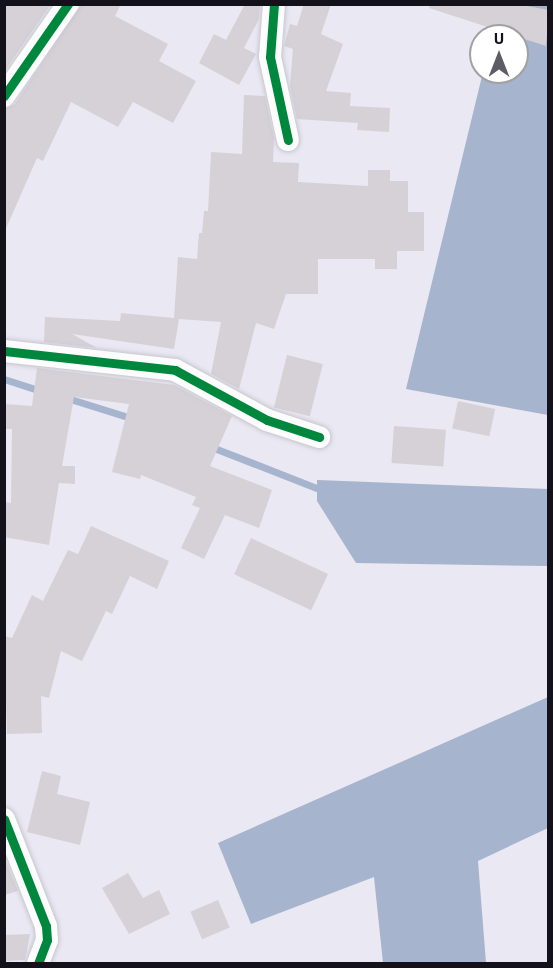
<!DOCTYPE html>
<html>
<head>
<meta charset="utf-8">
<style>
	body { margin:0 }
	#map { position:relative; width:553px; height:968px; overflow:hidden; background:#e9e8f3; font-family:"Titillium Web",sans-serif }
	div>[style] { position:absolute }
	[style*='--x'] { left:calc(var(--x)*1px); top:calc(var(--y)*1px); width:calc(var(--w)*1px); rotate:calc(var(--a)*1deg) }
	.water>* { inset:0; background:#a6b4cd }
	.stream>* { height:7px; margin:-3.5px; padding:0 3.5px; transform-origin:3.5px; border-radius:3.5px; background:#a6b4cd }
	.building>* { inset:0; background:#d6d1d7; transform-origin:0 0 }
	.roads { filter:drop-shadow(0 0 2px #c7c6ce) drop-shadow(0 0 2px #c7c6ce) }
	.minor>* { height:22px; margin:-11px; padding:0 11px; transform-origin:11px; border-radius:11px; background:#fcfcfd }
	.cycleway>* { height:9px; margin:-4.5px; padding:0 4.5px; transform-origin:4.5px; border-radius:4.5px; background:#00873e }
	span { translate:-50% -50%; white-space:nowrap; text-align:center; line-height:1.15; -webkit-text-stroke:6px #fff; paint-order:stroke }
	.frame { position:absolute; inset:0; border:6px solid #13121a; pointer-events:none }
	.north { position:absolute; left:469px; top:24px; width:60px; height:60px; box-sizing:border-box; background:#fff; border:2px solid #a1a0a3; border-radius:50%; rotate:0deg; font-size:16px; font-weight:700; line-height:24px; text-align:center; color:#13121a }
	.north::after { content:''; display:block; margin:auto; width:21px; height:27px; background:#5e5d66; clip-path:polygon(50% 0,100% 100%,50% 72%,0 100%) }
</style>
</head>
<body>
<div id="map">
	<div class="water">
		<div style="clip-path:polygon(500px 5px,548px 5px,548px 415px,406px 389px,483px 72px,517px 72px,517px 36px,492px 36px)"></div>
		<div style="clip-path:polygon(317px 480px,548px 489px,548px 566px,356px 563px,317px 501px)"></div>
		<div style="clip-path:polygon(548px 697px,548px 828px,478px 861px,486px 963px,383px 963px,374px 877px,251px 924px,218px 843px)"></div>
	</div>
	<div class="stream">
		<div style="--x:4;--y:379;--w:40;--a:18"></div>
		<div style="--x:67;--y:398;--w:70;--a:17.4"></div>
		<div style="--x:209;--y:446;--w:116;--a:21.3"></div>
	</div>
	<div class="building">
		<div style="clip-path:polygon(4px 4px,51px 4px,4px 72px)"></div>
		<div style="clip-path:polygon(81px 4px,121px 4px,115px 16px,168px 44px,159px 61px,196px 81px,173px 123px,133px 102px,118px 127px,71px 102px,43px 161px,37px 158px,4px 233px,4px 109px,15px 104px)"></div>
		<div style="clip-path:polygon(245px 4px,260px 4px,259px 19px,244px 48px,256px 54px,239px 85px,199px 63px,214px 34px,226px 40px)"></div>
		<div style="clip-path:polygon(304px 4px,331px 4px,321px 34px,343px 44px,326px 91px,351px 93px,350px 106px,390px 108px,389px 132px,357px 130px,358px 123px,297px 119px,290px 86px,293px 49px,284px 46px,290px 24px,297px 26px)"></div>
		<div style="clip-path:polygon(430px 4px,516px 4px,549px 10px,546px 46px,429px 8px)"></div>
		<div style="clip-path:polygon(244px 95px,265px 96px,274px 138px,273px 162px,299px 163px,298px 182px,368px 186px,368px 170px,390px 170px,390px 181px,408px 181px,408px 212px,424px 212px,424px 251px,397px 251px,397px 269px,375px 269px,375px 259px,318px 259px,318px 294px,286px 294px,274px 329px,256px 323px,239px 389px,211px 374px,221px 322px,179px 319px,174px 349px,72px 334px,97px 348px,44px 342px,45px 317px,120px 321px,121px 313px,174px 318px,178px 257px,197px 259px,199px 233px,202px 233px,204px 211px,208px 211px,211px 152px,242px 154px)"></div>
		<div style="left:287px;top:355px;width:37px;height:54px;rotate:14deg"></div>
		<div style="clip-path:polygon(37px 368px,174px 385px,232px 416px,210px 466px,272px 490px,259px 528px,225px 515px,204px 559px,181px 548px,200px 508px,192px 505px,196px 497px,141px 475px,140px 479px,112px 472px,129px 404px,74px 397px,62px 466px,75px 466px,75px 484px,59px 483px,49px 545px,4px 537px,4px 502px,11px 503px,12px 429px,4px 429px,4px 404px,32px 406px)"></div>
		<div style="left:458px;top:401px;width:38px;height:28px;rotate:12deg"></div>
		<div style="left:394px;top:426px;width:52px;height:37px;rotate:4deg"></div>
		<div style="clip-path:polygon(91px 526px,169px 561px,157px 589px,130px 576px,112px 614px,106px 611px,82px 661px,61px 651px,49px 698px,41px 696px,42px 733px,7px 734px,4px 636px,12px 638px,32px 595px,43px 601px,68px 550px,78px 554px)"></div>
		<div style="left:251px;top:538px;width:85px;height:40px;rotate:25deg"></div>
		<div style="clip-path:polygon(42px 771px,61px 776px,57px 794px,90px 802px,80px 845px,27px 832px)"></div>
		<div style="clip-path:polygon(4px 857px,18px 891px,4px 895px)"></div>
		<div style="clip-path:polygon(128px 873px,143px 898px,159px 890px,170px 914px,129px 934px,102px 888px)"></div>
		<div style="left:218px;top:900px;width:30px;height:30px;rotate:67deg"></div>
		<div style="clip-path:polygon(30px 934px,25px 960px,4px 961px,4px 935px)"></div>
	</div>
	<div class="roads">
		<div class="minor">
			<div style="--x:274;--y:4;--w:53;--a:94.3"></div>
			<div style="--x:270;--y:57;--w:85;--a:77.8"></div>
			<div style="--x:4;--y:96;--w:112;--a:-55.2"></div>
			<div style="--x:4;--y:351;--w:172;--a:6.3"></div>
			<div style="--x:175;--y:370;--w:105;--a:28.5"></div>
			<div style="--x:267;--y:420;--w:55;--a:18.1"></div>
			<div style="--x:4;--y:819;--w:115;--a:68.6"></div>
			<div style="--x:46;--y:926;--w:14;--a:86"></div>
			<div style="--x:47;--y:940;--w:26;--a:111"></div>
		</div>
	</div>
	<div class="cycleway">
		<div style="--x:274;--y:4;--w:53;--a:94.3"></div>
		<div style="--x:270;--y:57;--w:85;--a:77.8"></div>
		<div style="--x:4;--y:96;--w:112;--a:-55.2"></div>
		<div style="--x:4;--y:351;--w:172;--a:6.3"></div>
		<div style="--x:175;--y:370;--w:105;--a:28.5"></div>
		<div style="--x:267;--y:420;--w:55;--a:18.1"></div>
		<div style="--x:4;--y:819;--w:115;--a:68.6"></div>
		<div style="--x:46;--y:926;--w:14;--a:86"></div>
		<div style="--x:47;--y:940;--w:26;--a:111"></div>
	</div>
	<div class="frame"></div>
	<div class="north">U</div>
</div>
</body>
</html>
